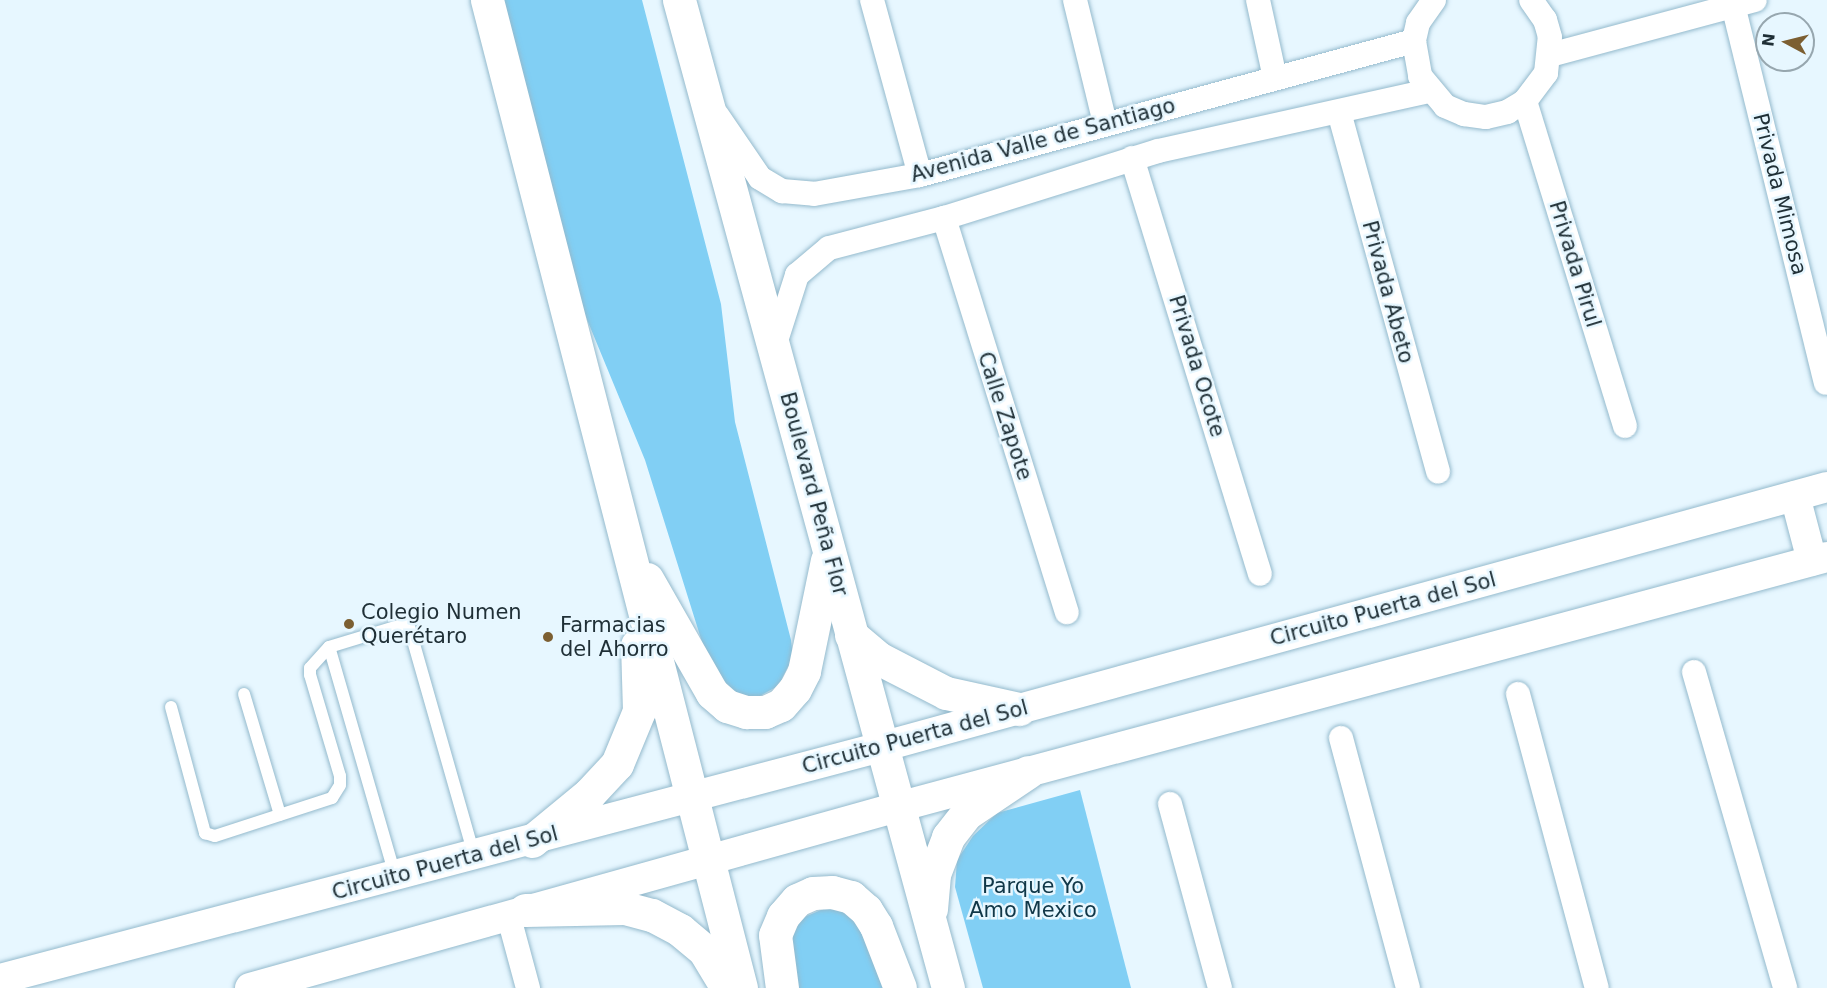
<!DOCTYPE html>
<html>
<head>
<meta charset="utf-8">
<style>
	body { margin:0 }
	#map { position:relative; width:1827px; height:988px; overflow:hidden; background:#e7f7ff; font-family:"DejaVu Sans",sans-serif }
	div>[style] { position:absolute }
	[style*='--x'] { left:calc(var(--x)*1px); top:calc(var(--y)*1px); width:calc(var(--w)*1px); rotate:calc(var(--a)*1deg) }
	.green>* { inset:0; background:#81cff4 }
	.roads { filter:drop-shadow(0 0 2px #94bacd) drop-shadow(0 0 2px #94bacd) }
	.service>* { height:12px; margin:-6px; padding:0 6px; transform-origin:6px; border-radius:6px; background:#fff }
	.minor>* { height:24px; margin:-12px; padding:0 12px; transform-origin:12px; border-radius:12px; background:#fff }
	.tertiary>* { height:30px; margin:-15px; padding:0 15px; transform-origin:15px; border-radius:15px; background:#fff }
	.secondary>* { height:33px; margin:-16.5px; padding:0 16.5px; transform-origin:16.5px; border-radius:16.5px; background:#fff }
	.dots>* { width:16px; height:16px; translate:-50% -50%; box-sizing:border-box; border:3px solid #e7f7ff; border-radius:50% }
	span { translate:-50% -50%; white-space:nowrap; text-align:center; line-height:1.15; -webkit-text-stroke:5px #e7f7ff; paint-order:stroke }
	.street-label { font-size:21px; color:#1f2f36 }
	.poi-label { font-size:21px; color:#1f2f36 }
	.left { translate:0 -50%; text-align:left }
	.park-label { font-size:21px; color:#103748 }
	.north { position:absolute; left:1755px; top:12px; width:60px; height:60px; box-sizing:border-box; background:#e7f7ff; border:2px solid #97a7af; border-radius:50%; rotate:277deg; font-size:16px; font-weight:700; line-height:24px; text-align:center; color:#1f2f36 }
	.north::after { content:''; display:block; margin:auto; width:21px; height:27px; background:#7c5f32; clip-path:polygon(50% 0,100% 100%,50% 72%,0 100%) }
</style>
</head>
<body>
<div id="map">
	<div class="green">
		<div style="clip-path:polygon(500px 0,642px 0,721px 304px,735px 422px,791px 640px,793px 657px,778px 686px,758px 697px,733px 694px,712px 674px,645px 460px,581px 305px)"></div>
		<div style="clip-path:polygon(1080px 790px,1131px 988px,983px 988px,955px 887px,957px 860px,973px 836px,997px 813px)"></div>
		<div style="clip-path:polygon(828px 907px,855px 916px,885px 988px,794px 988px,788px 943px,802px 918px)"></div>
	</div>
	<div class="roads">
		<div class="service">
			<div style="--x:244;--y:694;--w:126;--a:73.4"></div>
			<div style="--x:171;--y:707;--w:131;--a:74.9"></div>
			<div style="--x:205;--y:833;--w:10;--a:17"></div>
			<div style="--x:215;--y:836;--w:123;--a:-18"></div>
			<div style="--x:332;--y:798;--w:15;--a:-58"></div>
			<div style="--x:340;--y:785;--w:9;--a:-90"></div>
			<div style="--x:340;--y:776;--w:105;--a:-106.5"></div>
			<div style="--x:310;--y:675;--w:7;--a:-90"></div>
			<div style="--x:310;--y:668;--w:28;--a:-48"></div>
			<div style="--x:395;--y:875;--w:237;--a:-106.1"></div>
			<div style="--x:329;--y:647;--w:83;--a:-16.9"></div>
			<div style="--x:408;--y:623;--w:240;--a:74.1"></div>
		</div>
		<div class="minor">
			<div style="--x:872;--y:0;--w:181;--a:74.7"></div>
			<div style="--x:1075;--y:0;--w:127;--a:76.3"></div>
			<div style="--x:1258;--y:0;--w:80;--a:77.7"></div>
			<div style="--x:1434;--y:0;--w:28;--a:125"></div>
			<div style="--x:1418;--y:23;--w:18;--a:103"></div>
			<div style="--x:1414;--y:41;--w:36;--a:80"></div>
			<div style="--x:1420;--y:76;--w:39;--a:50"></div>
			<div style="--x:1445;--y:106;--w:21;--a:23"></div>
			<div style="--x:1464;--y:114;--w:22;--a:8"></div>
			<div style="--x:1486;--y:117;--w:22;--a:-13"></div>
			<div style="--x:1507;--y:112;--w:21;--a:-31"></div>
			<div style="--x:1525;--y:101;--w:35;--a:-53"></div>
			<div style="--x:1546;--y:73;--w:36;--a:-84"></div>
			<div style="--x:1550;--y:37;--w:18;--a:-106"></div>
			<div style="--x:1545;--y:20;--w:24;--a:-125"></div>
			<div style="--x:1733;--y:5;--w:389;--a:76.2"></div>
			<div style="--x:1550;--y:55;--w:212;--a:-15"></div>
			<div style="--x:1525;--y:101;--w:340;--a:72.9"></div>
			<div style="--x:1339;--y:112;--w:373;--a:74.6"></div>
			<div style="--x:717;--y:115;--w:76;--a:55.7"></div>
			<div style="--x:760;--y:178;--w:26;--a:31"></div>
			<div style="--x:782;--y:191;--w:32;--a:5"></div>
			<div style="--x:814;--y:194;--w:108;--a:-10.2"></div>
			<div style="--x:920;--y:175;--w:512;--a:-15.18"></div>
			<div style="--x:1132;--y:158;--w:435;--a:72.9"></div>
			<div style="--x:944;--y:218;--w:413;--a:72.7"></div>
			<div style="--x:774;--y:347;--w:76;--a:-72.3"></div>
			<div style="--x:797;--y:275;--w:42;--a:-40.2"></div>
			<div style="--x:829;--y:248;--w:119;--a:-14.6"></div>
			<div style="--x:944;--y:218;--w:224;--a:-17.4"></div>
			<div style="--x:1158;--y:151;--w:278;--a:-12.5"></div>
			<div style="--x:1694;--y:672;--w:329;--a:73.9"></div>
			<div style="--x:1518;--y:694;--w:304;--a:75"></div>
			<div style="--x:1341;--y:738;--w:259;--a:75"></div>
			<div style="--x:1170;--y:804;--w:191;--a:74.8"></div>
			<div style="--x:508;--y:914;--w:77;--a:74.9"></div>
		</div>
		<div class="tertiary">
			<div style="--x:1795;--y:496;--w:67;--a:75.3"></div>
			<div style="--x:0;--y:979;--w:911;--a:-14.75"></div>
			<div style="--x:881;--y:747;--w:981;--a:-15.37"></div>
			<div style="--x:250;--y:988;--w:673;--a:-15.61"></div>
			<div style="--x:898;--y:807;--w:962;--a:-15.06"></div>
		</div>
		<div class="secondary">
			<div style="--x:487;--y:0;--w:1020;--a:75.58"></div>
			<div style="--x:679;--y:0;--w:1024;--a:74.77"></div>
			<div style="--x:647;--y:579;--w:131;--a:60.3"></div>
			<div style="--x:712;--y:693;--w:20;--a:41"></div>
			<div style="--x:727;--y:706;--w:20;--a:18"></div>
			<div style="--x:746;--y:712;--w:19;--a:0"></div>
			<div style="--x:765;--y:712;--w:17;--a:-24"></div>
			<div style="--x:781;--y:705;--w:21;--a:-49"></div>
			<div style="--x:795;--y:689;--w:20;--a:-63"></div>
			<div style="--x:804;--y:671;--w:113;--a:-78.3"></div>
			<div style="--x:851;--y:635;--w:38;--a:40"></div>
			<div style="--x:880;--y:659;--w:74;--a:27.3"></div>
			<div style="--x:946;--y:693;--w:75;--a:12.4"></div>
			<div style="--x:532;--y:841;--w:74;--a:-39.5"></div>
			<div style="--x:589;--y:794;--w:41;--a:-47"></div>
			<div style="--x:617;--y:764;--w:57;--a:-67.5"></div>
			<div style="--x:639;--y:711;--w:66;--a:-91.7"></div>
			<div style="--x:931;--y:909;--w:35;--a:-85"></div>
			<div style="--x:934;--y:874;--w:40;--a:-69"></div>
			<div style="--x:948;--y:837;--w:31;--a:-52"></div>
			<div style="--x:967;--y:813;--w:73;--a:-33.9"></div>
			<div style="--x:525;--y:910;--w:100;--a:-1.1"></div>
			<div style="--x:625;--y:908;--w:28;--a:15"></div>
			<div style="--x:652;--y:915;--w:32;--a:28"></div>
			<div style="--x:680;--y:930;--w:31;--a:40"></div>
			<div style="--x:704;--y:950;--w:44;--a:58.8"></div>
			<div style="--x:782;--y:988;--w:53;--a:-97.5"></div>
			<div style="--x:775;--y:935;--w:21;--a:-67"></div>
			<div style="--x:783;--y:916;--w:21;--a:-49"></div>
			<div style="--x:797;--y:900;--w:17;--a:-24"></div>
			<div style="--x:813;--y:893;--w:19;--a:-3"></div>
			<div style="--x:832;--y:892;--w:20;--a:15"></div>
			<div style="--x:851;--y:897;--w:20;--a:41"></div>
			<div style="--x:866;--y:910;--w:19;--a:58"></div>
			<div style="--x:876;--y:926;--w:66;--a:68.8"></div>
		</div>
	</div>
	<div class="dots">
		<div style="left:349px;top:624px;background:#7c5f32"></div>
		<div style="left:548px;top:637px;background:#7c5f32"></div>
	</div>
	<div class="street-label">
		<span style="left:1043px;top:140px;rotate:-15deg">Avenida Valle de Santiago</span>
		<span style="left:1780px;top:194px;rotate:76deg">Privada Mimosa</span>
		<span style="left:1575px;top:264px;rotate:73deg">Privada Pirul</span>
		<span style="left:1388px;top:292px;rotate:75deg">Privada Abeto</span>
		<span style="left:1197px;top:366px;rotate:73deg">Privada Ocote</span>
		<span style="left:1005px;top:416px;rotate:72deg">Calle Zapote</span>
		<span style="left:814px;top:494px;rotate:75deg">Boulevard Peña Flor</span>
		<span style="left:1383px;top:609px;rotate:-15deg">Circuito Puerta del Sol</span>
		<span style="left:915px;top:737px;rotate:-15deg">Circuito Puerta del Sol</span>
		<span style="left:445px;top:863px;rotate:-15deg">Circuito Puerta del Sol</span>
	</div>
	<div class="poi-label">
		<span class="left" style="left:361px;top:624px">Colegio Numen<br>Querétaro</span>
		<span class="left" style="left:560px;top:637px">Farmacias<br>del Ahorro</span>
	</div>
	<div class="park-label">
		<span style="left:1033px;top:898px">Parque Yo<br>Amo Mexico</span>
	</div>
	<div class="north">N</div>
</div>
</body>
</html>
